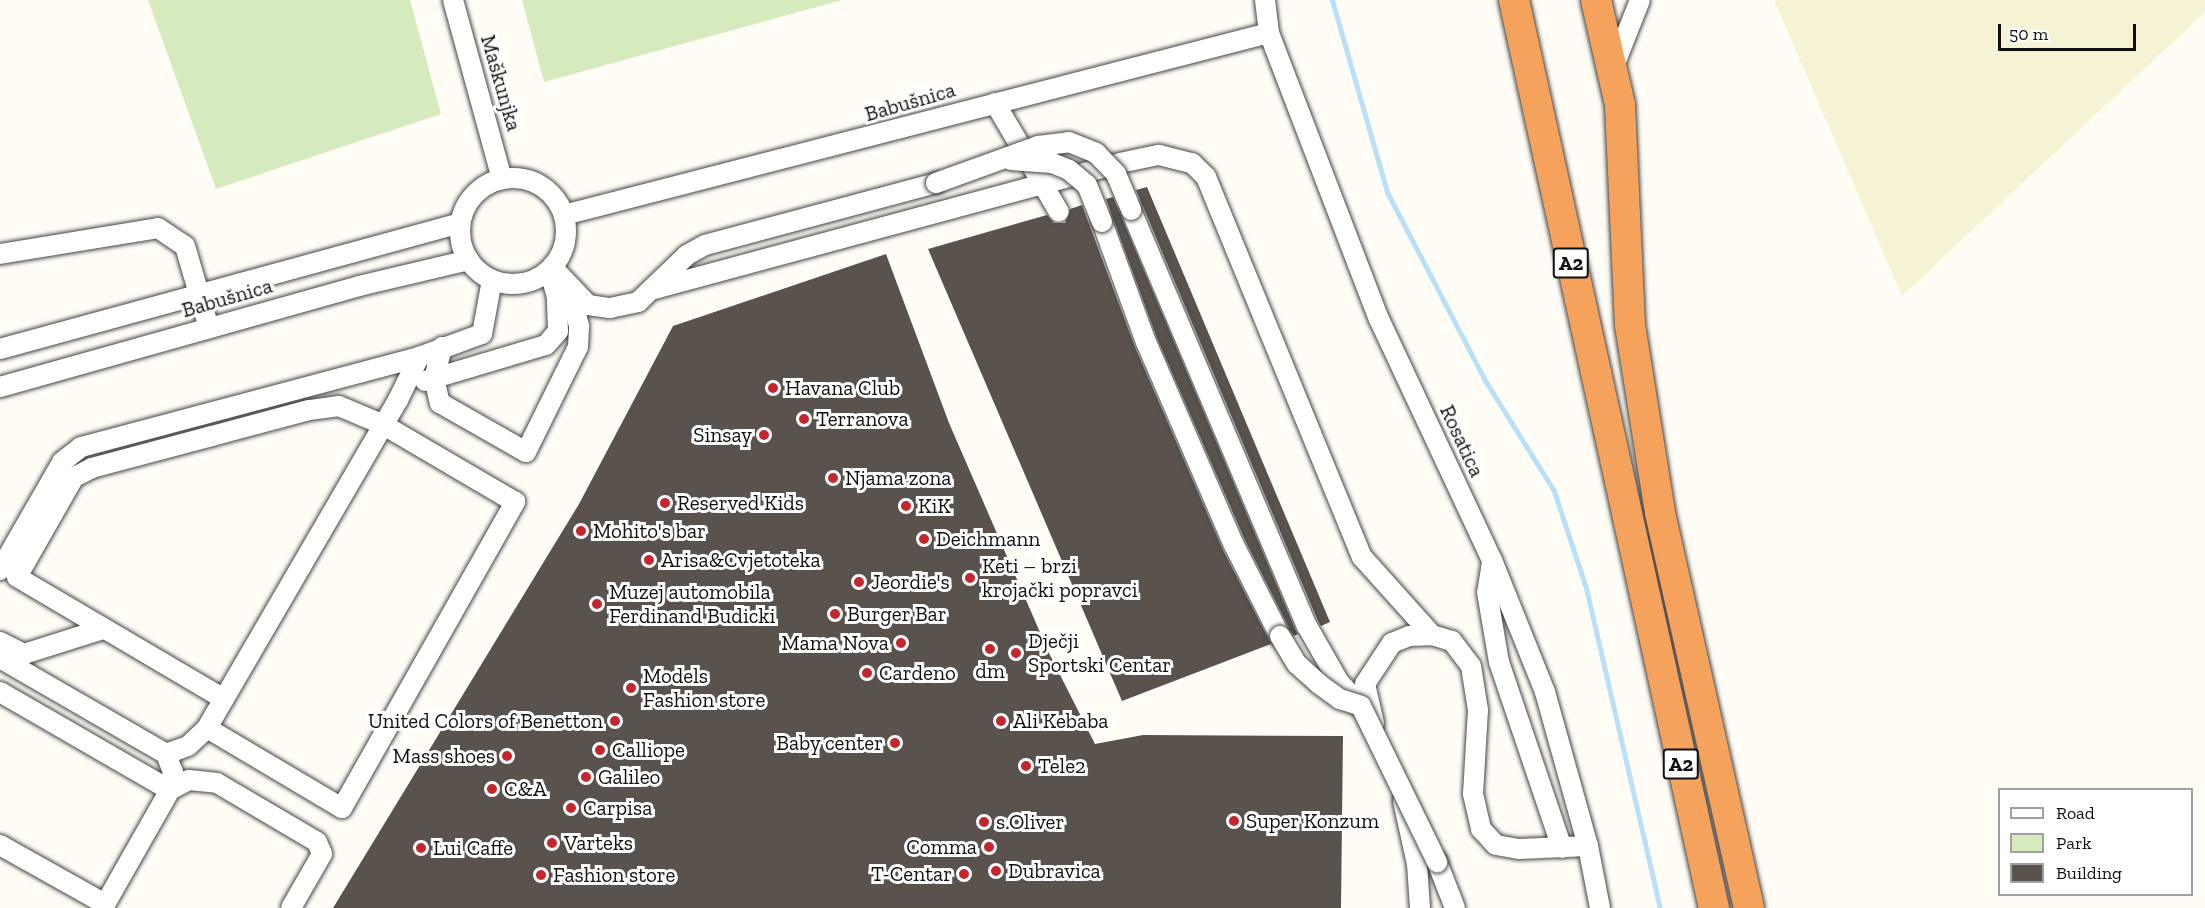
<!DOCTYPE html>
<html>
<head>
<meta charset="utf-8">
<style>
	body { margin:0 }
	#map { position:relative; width:2205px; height:908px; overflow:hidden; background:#fffdf5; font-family:"Zilla Slab",serif }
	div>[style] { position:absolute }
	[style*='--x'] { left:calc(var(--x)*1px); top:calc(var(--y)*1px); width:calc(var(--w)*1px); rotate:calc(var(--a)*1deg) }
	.farmland>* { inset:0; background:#f6f3d4 }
	.green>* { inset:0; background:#d5ebbd }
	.stream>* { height:5px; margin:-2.5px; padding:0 2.5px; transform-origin:2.5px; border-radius:2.5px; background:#b9e0f7 }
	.building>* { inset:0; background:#5a524d }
	.roads { filter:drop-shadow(0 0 2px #444) drop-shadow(0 0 2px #444) }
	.minor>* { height:20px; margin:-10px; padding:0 10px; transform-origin:10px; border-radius:10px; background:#fff }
	.minor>.ring { margin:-10px; padding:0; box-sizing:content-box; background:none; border:20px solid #fff; border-radius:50% }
	.highway>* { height:30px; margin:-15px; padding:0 15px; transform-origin:15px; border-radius:15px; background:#f5a25d }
	.bridges { filter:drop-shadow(0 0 2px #444) drop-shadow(0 0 2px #444) }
	.minor-bridge>* { height:20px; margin:-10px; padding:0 10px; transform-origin:10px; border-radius:10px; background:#fff }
	.dots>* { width:16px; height:16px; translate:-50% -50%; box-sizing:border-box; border:3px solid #fff; border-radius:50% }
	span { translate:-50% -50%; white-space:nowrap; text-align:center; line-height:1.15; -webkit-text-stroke:6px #fff; paint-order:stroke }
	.shield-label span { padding:2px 4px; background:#fff; border:2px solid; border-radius:4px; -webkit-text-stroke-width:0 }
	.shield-label { font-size:20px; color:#111; font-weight:700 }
	.street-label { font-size:21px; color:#111 }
	.poi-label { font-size:21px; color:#111 }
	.left { translate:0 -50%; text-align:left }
	.right { translate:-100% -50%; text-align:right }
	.legend { position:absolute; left:1998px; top:788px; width:195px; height:108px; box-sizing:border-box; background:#fff; border:2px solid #a0a0a0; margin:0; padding:8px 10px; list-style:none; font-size:18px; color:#111 }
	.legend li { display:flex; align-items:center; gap:12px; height:30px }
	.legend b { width:30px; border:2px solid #a0a0a0 }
	.scale { position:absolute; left:1998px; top:24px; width:138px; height:27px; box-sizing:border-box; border:3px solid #111; border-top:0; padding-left:8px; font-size:18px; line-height:21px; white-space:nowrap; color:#111; -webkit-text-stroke:4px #fff; paint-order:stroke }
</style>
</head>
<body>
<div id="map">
	<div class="farmland">
		<div style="clip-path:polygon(1774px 0,2205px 0,2205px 12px,1902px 296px)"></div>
	</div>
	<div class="green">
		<div style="clip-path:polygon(148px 0,410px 0,441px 114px,216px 189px)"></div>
		<div style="clip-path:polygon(522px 0,842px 0,544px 82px)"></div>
	</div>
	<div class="stream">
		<div style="--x:1332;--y:0;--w:200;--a:74"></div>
		<div style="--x:1387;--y:192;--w:214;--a:62.5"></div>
		<div style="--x:1486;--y:382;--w:128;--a:58"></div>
		<div style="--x:1554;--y:491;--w:102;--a:71.7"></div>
		<div style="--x:1586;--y:588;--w:328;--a:77"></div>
	</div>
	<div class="building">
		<div style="clip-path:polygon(1147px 187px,1330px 622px,1321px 626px,1318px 621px,1136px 190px)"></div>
		<div style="clip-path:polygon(1113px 197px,1296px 631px,1298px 634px,1294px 636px,1290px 630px,1245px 540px,1157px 338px,1106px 199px)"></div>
		<div style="clip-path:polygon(1082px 205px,1135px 347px,1223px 550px,1271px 644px,1122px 701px,928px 249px,1047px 215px,1054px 223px,1065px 223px,1070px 209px)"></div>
		<div style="clip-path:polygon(886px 254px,949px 423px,1049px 653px,1095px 744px,1143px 735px,1343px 736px,1341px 908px,333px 908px,579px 504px,673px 326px)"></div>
	</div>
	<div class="roads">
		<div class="minor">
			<div style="--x:453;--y:0;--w:186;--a:74.7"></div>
			<div style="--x:1265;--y:0;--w:33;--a:83"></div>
			<div style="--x:1269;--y:33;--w:306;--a:69"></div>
			<div style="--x:1379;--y:319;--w:266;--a:64.9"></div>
			<div style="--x:1492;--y:560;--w:142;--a:68.1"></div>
			<div style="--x:1545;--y:692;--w:160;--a:74.4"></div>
			<div style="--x:1588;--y:846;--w:63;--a:79"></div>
			<div style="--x:1612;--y:71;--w:76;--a:-68.5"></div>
			<div style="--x:995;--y:103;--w:126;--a:59.6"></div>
			<div class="ring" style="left:460px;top:178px;width:86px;height:86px"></div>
			<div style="--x:1131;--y:210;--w:452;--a:67.1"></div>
			<div style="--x:1307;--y:626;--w:64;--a:60.3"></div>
			<div style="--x:1339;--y:682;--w:33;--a:47"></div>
			<div style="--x:564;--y:215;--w:728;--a:-14.48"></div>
			<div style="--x:1102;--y:222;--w:128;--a:69.9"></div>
			<div style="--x:1146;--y:342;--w:221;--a:66.6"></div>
			<div style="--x:1234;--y:545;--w:102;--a:63.2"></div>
			<div style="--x:0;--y:254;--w:160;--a:-9.3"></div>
			<div style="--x:158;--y:228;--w:32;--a:34"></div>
			<div style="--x:185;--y:246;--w:85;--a:73.7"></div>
			<div style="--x:552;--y:267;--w:52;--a:46.5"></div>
			<div style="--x:588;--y:305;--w:22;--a:8"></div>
			<div style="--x:610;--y:308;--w:29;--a:-12"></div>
			<div style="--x:638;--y:302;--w:68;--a:-43.8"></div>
			<div style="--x:687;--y:255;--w:21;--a:-29"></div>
			<div style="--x:705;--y:245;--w:239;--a:-15"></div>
			<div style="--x:654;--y:289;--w:483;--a:-15.1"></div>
			<div style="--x:1120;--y:163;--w:40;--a:-12"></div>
			<div style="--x:1159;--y:155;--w:34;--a:14"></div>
			<div style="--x:1192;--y:163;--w:20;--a:45"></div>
			<div style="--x:1206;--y:177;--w:411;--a:67.7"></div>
			<div style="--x:1362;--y:557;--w:105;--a:48.1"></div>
			<div style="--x:442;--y:347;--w:32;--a:104"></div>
			<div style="--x:434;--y:378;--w:26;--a:77"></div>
			<div style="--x:440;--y:403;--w:99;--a:29.7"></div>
			<div style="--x:526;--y:452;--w:117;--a:-63.7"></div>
			<div style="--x:578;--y:347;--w:21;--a:-87"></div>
			<div style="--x:579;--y:326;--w:41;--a:-104"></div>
			<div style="--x:0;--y:349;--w:477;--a:-15.3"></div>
			<div style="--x:425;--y:381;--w:126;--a:-16.6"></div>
			<div style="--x:546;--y:345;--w:18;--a:-49"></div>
			<div style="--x:558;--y:331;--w:34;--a:-92"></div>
			<div style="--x:557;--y:297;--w:25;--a:-106"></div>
			<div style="--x:0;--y:387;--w:373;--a:-15.7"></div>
			<div style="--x:359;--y:286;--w:113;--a:-13.3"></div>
			<div style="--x:1492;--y:562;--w:30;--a:99"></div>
			<div style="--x:1487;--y:592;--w:71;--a:80.3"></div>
			<div style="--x:1499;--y:662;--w:196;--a:71.3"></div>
			<div style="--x:0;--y:570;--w:125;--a:-60.1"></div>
			<div style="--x:62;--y:462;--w:24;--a:-38"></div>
			<div style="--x:81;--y:447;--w:350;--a:-14.9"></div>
			<div style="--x:419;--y:357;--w:67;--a:-20.1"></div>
			<div style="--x:482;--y:334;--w:55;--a:-79.5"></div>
			<div style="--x:0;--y:642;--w:27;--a:27"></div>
			<div style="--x:24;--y:654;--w:83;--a:-17.6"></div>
			<div style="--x:0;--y:658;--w:192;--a:30"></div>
			<div style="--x:166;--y:754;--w:19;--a:69"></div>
			<div style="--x:173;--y:772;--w:18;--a:99"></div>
			<div style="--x:170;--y:790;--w:136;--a:119.6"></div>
			<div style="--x:0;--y:692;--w:196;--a:30"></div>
			<div style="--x:170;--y:790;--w:21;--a:-28"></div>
			<div style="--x:189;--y:780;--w:28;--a:6"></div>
			<div style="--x:217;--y:783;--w:116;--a:30.5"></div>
			<div style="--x:317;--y:842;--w:13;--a:67"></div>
			<div style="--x:322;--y:854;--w:62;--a:119.9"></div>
			<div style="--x:1374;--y:723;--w:40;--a:-103"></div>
			<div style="--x:1365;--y:684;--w:49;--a:-56.6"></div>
			<div style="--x:1392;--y:643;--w:18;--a:-22"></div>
			<div style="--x:1409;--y:636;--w:23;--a:-2"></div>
			<div style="--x:1432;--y:635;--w:21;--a:17"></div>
			<div style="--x:1452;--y:641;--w:31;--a:53"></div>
			<div style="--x:1471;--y:666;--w:45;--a:81"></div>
			<div style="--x:1478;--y:710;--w:84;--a:93.4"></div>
			<div style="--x:1473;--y:794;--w:36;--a:77"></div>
			<div style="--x:1481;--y:829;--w:22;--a:47"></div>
			<div style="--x:1496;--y:845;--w:23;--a:10"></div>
			<div style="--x:1519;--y:849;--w:69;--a:-2.5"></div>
			<div style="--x:207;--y:728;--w:157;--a:30.7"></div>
			<div style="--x:342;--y:808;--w:352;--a:-60.5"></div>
			<div style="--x:515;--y:502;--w:152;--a:-149.6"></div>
			<div style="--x:384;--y:425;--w:49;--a:-157.1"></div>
			<div style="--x:339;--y:406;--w:30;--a:172"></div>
			<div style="--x:309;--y:410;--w:100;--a:165"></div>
			<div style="--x:212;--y:436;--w:124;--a:165.1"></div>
			<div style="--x:92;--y:468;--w:20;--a:153"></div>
			<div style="--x:74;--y:477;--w:115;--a:119.7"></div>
			<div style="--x:17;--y:577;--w:240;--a:30.5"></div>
			<div style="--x:166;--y:754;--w:23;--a:-20"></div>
			<div style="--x:188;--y:746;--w:26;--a:-43"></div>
			<div style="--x:207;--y:728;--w:380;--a:-59.8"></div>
			<div style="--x:398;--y:400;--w:48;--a:-64"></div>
			<div style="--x:1403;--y:801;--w:65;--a:77.5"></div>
			<div style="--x:1417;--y:864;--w:44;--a:86.1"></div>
			<div style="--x:0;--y:845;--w:120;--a:29.3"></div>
			<div style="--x:1437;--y:862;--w:49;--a:68.6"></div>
		</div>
		<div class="highway">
			<div style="--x:1514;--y:0;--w:930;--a:77.58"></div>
			<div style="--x:1596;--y:0;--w:108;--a:77.1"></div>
			<div style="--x:1620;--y:105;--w:220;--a:87.4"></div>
			<div style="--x:1630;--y:325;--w:190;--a:80.9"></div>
			<div style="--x:1660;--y:513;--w:405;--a:77.3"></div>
		</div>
	</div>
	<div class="bridges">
		<div class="minor-bridge">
			<div style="--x:1011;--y:160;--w:41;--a:4.2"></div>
			<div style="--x:1052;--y:163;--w:18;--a:22"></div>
			<div style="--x:1069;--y:170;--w:23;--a:40"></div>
			<div style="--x:1087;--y:185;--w:40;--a:68"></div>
			<div style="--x:936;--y:183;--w:109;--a:-19.9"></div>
			<div style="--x:1038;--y:146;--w:31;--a:-7"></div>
			<div style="--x:1069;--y:142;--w:29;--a:22"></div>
			<div style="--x:1096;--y:153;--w:29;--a:46"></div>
			<div style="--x:1116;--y:174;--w:39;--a:67"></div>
			<div style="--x:1280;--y:636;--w:33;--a:59"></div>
			<div style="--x:1297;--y:664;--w:30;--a:42"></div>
			<div style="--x:1319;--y:684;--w:26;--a:36"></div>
			<div style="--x:1340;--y:699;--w:22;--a:18"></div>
			<div style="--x:1361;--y:706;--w:174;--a:64"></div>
		</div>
	</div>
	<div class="dots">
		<div style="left:773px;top:388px;background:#c4262e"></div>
		<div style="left:804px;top:419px;background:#c4262e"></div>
		<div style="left:764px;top:435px;background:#c4262e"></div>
		<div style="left:833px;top:478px;background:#c4262e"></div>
		<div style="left:665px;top:503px;background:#c4262e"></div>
		<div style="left:906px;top:506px;background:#c4262e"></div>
		<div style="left:581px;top:531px;background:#c4262e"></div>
		<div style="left:924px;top:539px;background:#c4262e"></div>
		<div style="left:649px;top:560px;background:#c4262e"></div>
		<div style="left:970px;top:578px;background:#c4262e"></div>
		<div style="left:859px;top:582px;background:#c4262e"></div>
		<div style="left:597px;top:604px;background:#c4262e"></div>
		<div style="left:835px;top:614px;background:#c4262e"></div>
		<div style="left:901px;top:643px;background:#c4262e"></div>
		<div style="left:990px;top:649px;background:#c4262e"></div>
		<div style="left:1016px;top:653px;background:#c4262e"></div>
		<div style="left:867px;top:673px;background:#c4262e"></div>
		<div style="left:631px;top:688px;background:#c4262e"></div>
		<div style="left:615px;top:721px;background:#c4262e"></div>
		<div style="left:1001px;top:721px;background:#c4262e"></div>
		<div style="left:895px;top:743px;background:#c4262e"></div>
		<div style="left:600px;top:750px;background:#c4262e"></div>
		<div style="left:507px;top:756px;background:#c4262e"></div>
		<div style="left:1026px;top:766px;background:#c4262e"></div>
		<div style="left:586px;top:777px;background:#c4262e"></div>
		<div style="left:492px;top:789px;background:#c4262e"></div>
		<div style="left:571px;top:808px;background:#c4262e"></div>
		<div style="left:1234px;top:821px;background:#c4262e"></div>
		<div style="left:984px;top:822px;background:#c4262e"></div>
		<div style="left:552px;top:843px;background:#c4262e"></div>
		<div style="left:989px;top:847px;background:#c4262e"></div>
		<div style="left:421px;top:848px;background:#c4262e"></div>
		<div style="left:996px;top:871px;background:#c4262e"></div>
		<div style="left:964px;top:874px;background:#c4262e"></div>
		<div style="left:541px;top:875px;background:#c4262e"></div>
	</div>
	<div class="shield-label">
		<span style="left:1571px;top:263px">A2</span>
		<span style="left:1681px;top:764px">A2</span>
	</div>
	<div class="street-label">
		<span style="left:501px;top:83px;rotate:74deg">Maškunjka</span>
		<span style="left:910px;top:102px;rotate:-16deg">Babušnica</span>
		<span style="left:227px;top:298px;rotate:-16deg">Babušnica</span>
		<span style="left:1462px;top:441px;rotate:65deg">Rosatica</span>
	</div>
	<div class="poi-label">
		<span class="left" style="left:785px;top:388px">Havana Club</span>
		<span class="left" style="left:816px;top:419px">Terranova</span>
		<span class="right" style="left:752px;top:435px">Sinsay</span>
		<span class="left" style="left:845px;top:478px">Njama zona</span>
		<span class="left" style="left:677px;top:503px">Reserved Kids</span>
		<span class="left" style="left:918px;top:506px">KiK</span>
		<span class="left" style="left:593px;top:531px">Mohito's bar</span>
		<span class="left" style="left:936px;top:539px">Deichmann</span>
		<span class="left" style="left:661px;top:560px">Arisa&amp;Cvjetoteka</span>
		<span class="left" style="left:982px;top:578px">Keti – brzi<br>krojački popravci</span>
		<span class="left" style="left:871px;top:582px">Jeordie's</span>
		<span class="left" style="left:609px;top:604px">Muzej automobila<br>Ferdinand Budicki</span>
		<span class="left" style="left:847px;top:614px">Burger Bar</span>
		<span class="left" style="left:1028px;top:653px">Dječji<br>Sportski Centar</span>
		<span class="right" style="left:889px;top:643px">Mama Nova</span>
		<span style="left:990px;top:671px">dm</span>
		<span class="left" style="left:879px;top:673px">Cardeno</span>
		<span class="left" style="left:643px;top:688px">Models<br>Fashion store</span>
		<span class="right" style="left:603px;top:721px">United Colors of Benetton</span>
		<span class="left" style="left:1013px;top:721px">Ali Kebaba</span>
		<span class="right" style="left:883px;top:743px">Baby center</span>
		<span class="left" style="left:612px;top:750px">Calliope</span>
		<span class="right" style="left:495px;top:756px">Mass shoes</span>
		<span class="left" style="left:1038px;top:766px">Tele2</span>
		<span class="left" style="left:598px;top:777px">Galileo</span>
		<span class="left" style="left:504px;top:789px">C&amp;A</span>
		<span class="left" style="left:583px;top:808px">Carpisa</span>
		<span class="left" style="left:1246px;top:821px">Super Konzum</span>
		<span class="left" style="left:996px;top:822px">s.Oliver</span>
		<span class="left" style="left:564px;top:843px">Varteks</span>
		<span class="right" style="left:977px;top:847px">Comma</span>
		<span class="left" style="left:433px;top:848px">Lui Caffe</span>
		<span class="left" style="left:1008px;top:871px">Dubravica</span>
		<span class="right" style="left:952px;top:874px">T-Centar</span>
		<span class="left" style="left:553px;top:875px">Fashion store</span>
	</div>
	<ul class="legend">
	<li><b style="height:8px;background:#fff"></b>Road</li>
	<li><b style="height:16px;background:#d5ebbd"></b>Park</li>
	<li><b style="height:16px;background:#5a524d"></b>Building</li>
	</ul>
	<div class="scale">50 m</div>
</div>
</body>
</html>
